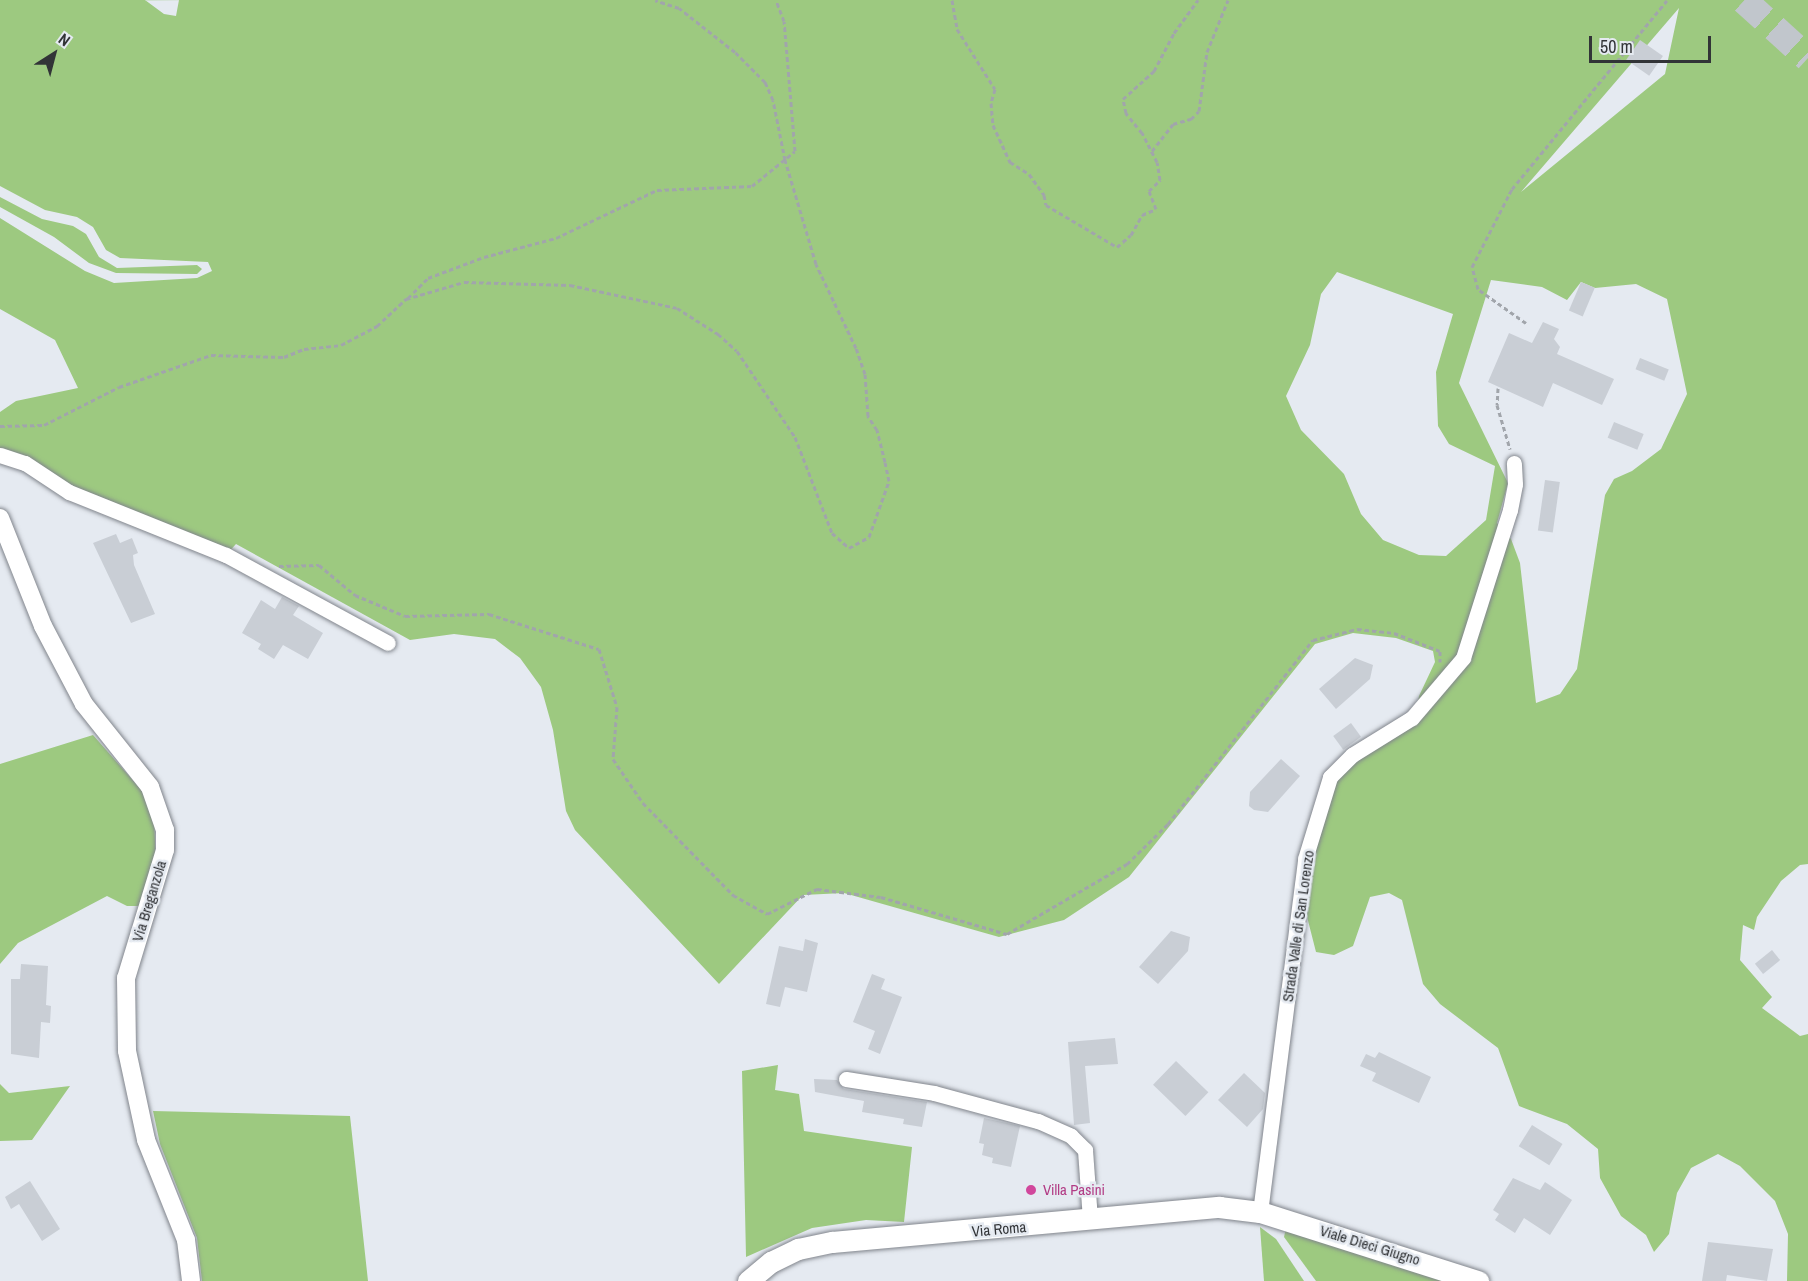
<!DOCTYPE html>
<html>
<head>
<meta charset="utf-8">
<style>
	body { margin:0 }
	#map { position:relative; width:1808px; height:1281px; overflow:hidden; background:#e5eaf1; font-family:"Archivo Narrow",sans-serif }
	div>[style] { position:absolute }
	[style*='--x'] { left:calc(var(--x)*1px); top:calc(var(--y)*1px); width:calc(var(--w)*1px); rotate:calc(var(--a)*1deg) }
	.green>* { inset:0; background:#9dc980 }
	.building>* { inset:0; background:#c9ced5; transform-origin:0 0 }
	.motorway-tunnel>* { height:27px; margin-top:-13.5px; transform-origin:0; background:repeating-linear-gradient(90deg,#c1c6cc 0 27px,transparent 0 41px) }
	.path>* { height:3px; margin-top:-1.5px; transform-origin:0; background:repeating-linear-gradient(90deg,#a1a5ab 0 4.5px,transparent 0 7.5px) }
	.roads { filter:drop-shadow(0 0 2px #81858c) drop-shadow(0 0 2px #81858c) }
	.minor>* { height:15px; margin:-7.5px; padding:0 7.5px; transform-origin:7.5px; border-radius:7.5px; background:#fff }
	.tertiary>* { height:18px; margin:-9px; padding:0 9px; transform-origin:9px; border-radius:9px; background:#fff }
	.secondary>* { height:21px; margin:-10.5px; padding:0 10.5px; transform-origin:10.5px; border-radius:10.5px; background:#fff }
	.dots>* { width:16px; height:16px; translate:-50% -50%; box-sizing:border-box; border:3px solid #e5eaf1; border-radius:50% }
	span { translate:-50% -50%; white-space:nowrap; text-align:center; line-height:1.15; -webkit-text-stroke:5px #e5eaf1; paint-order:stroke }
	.street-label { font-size:15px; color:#323437 }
	.hotel-label { font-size:15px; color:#b23c85 }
	.left { translate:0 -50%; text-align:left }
	.north { position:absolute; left:24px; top:24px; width:60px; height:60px; -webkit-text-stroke:4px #e5eaf1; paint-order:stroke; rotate:36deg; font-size:16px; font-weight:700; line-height:24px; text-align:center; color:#323437 }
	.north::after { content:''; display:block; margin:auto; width:21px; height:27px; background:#323437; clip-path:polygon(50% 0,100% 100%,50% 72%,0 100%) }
	.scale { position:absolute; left:1589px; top:36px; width:122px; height:27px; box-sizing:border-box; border:3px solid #323437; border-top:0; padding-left:8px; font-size:18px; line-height:21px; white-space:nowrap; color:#323437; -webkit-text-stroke:4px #e5eaf1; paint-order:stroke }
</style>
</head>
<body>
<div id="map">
	<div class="green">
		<div style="clip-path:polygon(evenodd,0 0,145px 0,164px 14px,176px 16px,179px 0,1808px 0,1808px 864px,1800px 865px,1781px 881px,1757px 917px,1754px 930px,1743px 925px,1740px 960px,1772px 997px,1762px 1008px,1800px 1036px,1808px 1034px,1808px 1281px,1787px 1281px,1788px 1234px,1775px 1201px,1740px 1166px,1718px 1154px,1691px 1168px,1677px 1193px,1669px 1234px,1654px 1252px,1646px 1235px,1621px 1216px,1600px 1178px,1598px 1149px,1567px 1124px,1519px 1106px,1498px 1048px,1440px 1004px,1423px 984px,1402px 900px,1389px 893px,1370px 897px,1353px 946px,1334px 955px,1316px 952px,1303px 901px,1308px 860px,1334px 779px,1354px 758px,1414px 721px,1419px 696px,1435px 662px,1433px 651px,1396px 638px,1353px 633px,1315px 644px,1129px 877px,1064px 920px,999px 937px,844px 893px,803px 895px,719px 984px,575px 830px,566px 811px,553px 730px,541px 687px,520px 658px,495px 639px,454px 634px,410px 640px,236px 544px,226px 555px,0 455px,0 412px,16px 401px,78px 388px,55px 340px,0 309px,0 218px,85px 271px,114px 283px,197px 278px,212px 271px,208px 262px,120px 258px,106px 250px,93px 227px,77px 217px,45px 210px,0 186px,0 0,1679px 8px,1665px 74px,1521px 192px,1679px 8px,0 0,1337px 272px,1453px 314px,1436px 372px,1438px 426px,1449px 444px,1495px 466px,1486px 520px,1446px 556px,1419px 555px,1383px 540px,1361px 514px,1344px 474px,1301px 430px,1286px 396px,1310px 345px,1321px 294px,1337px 272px,0 0,1491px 280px,1542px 287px,1567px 300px,1581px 282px,1595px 288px,1636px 284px,1667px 299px,1687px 394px,1661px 449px,1632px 471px,1614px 479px,1605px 495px,1577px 669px,1560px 694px,1536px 703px,1520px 563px,1511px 539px,1497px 523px,1508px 483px,1459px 383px,1491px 280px)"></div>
		<div style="clip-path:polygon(0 197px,42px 219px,73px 226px,86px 234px,99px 257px,117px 268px,197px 265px,202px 269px,197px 274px,116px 273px,89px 263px,54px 237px,0 207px)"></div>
		<div style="clip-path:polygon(93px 735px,144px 793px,154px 812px,156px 872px,141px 906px,127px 906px,107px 896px,18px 943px,0 964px,0 764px)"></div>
		<div style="clip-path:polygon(778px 1065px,775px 1090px,799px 1094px,804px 1131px,912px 1147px,904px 1222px,866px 1220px,812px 1228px,746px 1257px,742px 1071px)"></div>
		<div style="clip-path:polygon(0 1084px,9px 1093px,70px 1086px,32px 1140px,0 1141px)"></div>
		<div style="clip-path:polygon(153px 1111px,350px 1116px,368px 1281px,202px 1281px,197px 1238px,160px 1144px)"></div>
		<div style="clip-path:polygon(1260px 1227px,1276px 1239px,1304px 1281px,1264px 1281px)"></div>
		<div style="clip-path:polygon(1286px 1228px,1453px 1281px,1316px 1281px,1284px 1237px)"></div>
	</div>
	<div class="building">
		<div style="left:1640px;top:40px;width:28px;height:24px;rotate:35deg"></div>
		<div style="left:1581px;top:282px;width:15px;height:31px;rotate:23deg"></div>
		<div style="clip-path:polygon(1543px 322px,1559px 329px,1554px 339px,1560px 347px,1557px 354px,1614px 379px,1602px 405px,1553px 383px,1543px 407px,1488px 382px,1509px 333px,1532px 343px)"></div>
		<div style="left:1640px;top:358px;width:31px;height:12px;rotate:22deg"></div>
		<div style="left:1614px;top:422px;width:32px;height:17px;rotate:22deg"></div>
		<div style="left:1545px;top:480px;width:15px;height:51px;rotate:8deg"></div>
		<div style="clip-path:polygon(116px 534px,120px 543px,132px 538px,138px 553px,133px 555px,134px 565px,155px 614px,131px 623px,93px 543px)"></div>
		<div style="clip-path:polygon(282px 597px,299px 606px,293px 615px,323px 633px,308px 659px,283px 645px,274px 659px,258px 649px,261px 644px,242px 633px,261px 600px,275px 609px)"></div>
		<div style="clip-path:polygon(1355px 658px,1373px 665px,1370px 679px,1336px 709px,1319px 689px)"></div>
		<div style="left:1351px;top:723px;width:17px;height:22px;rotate:54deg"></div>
		<div style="clip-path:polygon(1281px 759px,1300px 776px,1268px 812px,1254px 810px,1249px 806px,1250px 792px)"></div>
		<div style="clip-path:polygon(1171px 931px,1190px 937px,1188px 951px,1158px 984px,1139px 967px)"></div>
		<div style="clip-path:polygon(805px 939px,818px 943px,807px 992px,785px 987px,780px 1007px,766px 1004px,779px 946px,803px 951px)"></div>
		<div style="left:1772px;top:950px;width:13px;height:22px;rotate:51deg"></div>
		<div style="clip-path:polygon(21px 964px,48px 966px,46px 1005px,51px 1006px,50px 1023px,41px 1022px,39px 1058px,11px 1054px,11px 979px,20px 979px)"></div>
		<div style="clip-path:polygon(872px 974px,885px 979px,881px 989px,902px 997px,880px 1054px,868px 1049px,875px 1031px,853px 1022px)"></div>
		<div style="clip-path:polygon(1115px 1038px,1118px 1064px,1085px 1066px,1090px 1123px,1074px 1125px,1068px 1042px)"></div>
		<div style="clip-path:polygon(1379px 1052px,1431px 1077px,1419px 1103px,1372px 1081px,1376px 1073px,1360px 1066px,1366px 1054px,1375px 1058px)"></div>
		<div style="left:1176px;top:1061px;width:45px;height:33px;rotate:44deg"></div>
		<div style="clip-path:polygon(1244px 1073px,1265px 1093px,1263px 1109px,1247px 1127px,1218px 1100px)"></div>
		<div style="clip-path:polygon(814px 1079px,837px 1080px,844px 1089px,927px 1102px,922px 1127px,903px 1124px,904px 1119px,862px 1112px,864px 1101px,815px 1092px)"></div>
		<div style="clip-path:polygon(984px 1118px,1020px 1126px,1011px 1167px,992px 1163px,993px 1158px,982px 1155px,984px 1144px,979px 1143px)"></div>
		<div style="left:1532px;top:1125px;width:36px;height:25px;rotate:32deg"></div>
		<div style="clip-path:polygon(1513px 1178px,1540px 1190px,1545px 1182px,1572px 1200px,1550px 1235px,1524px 1218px,1515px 1233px,1495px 1220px,1499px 1214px,1493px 1210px)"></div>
		<div style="clip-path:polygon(30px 1181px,60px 1229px,42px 1241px,19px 1204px,11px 1209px,5px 1197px)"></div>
		<div style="clip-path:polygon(1708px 1242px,1773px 1249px,1767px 1281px,1727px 1275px,1726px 1281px,1702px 1281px)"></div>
	</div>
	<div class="motorway-tunnel">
		<div style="--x:1744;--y:0;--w:86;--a:42.2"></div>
	</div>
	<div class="path">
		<div style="--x:952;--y:0;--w:29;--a:80"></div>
		<div style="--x:957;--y:29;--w:71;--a:57.7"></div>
		<div style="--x:995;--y:89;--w:15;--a:106"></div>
		<div style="--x:991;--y:103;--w:22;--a:85"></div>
		<div style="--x:993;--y:125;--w:41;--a:65.3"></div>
		<div style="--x:1010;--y:162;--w:22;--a:32"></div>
		<div style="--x:1029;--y:174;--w:26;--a:54"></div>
		<div style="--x:1044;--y:195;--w:10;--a:79"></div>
		<div style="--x:1046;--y:205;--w:82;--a:30.6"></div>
		<div style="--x:1117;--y:247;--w:18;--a:-41"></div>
		<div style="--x:1131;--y:235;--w:23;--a:-61"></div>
		<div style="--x:1142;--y:215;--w:15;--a:-23"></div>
		<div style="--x:1156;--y:209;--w:19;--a:-111"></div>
		<div style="--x:1149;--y:191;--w:16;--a:-45"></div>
		<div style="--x:1160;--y:180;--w:18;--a:-99"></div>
		<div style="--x:1157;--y:162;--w:33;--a:-117"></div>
		<div style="--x:1142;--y:133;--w:26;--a:-129"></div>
		<div style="--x:1126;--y:113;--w:14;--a:-102"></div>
		<div style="--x:1123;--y:99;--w:42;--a:-42.1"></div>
		<div style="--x:1154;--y:71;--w:43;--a:-62.2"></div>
		<div style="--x:1174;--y:33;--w:41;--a:-54"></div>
		<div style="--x:1152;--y:151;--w:34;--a:-52"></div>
		<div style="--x:1173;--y:124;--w:19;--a:-16"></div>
		<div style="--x:1191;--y:119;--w:11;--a:-45"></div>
		<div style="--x:1199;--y:111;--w:60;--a:-82.3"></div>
		<div style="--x:1207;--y:52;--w:56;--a:-68"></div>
		<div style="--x:408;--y:298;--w:28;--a:-45"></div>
		<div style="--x:428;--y:278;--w:60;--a:-20.6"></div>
		<div style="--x:484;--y:257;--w:74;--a:-14.8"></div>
		<div style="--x:556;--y:238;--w:112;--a:-25.4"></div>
		<div style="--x:657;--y:190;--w:95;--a:-2.4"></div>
		<div style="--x:752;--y:186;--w:55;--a:-39.1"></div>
		<div style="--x:795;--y:151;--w:130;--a:-94.8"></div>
		<div style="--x:784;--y:21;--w:22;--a:-111"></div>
		<div style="--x:1526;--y:323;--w:59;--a:-144.7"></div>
		<div style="--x:1478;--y:289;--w:23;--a:-105"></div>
		<div style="--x:1472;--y:267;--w:88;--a:-62.9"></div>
		<div style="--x:1512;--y:189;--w:244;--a:-50.6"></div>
		<div style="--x:1498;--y:388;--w:17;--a:93"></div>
		<div style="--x:1497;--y:405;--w:46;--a:73.5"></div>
		<div style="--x:0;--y:426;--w:44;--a:-1.3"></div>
		<div style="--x:44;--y:425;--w:84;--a:-26.9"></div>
		<div style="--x:119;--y:387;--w:97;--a:-19.2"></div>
		<div style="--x:211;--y:355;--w:73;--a:1.6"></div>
		<div style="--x:284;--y:357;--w:22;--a:-22"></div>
		<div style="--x:304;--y:349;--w:37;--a:-6"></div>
		<div style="--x:341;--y:345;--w:41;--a:-27.8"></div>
		<div style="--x:377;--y:326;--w:40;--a:-43"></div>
		<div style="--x:406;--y:299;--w:60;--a:-16.3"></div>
		<div style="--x:464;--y:282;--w:106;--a:1.6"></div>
		<div style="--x:570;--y:285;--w:109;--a:12.1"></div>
		<div style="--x:677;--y:308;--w:49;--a:32.4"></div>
		<div style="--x:718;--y:334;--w:25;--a:42"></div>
		<div style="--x:737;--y:351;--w:104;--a:56"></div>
		<div style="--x:795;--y:437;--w:103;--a:68.9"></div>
		<div style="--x:832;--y:533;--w:23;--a:41"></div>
		<div style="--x:849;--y:548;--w:23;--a:-29"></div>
		<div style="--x:869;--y:537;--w:59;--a:-70.3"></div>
		<div style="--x:889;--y:481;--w:19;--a:-102"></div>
		<div style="--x:885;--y:462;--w:33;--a:-104"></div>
		<div style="--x:877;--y:430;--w:17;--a:-123"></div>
		<div style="--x:868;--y:416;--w:42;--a:-94.1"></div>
		<div style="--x:865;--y:374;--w:28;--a:-109"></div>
		<div style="--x:856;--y:348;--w:93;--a:-115.5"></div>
		<div style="--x:816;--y:264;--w:109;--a:-106.6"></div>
		<div style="--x:785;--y:160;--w:61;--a:-101.3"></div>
		<div style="--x:773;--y:100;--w:20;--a:-114"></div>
		<div style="--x:765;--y:82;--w:42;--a:-135"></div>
		<div style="--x:735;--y:52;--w:71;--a:-141.8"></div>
		<div style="--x:679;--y:8;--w:25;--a:-162"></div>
		<div style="--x:279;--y:566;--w:40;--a:-1.4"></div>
		<div style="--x:319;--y:565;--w:47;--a:39.8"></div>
		<div style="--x:355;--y:595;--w:54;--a:22.8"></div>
		<div style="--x:405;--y:616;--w:84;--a:-1.4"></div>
		<div style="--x:489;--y:614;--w:115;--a:17.7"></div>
		<div style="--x:599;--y:649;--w:61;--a:72.8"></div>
		<div style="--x:617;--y:707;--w:52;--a:94.4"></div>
		<div style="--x:613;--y:759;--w:53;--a:55.7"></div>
		<div style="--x:643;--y:803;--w:129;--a:45.6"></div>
		<div style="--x:733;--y:895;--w:39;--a:29"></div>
		<div style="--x:767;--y:914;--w:56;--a:-26.6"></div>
		<div style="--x:817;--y:889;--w:64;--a:7.1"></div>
		<div style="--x:881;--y:897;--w:131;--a:16.4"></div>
		<div style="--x:1007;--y:934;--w:139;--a:-30.3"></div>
		<div style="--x:1127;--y:864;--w:57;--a:-44.3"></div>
		<div style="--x:1168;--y:824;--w:234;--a:-51.8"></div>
		<div style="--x:1313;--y:640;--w:45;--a:-14"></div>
		<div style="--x:1357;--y:629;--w:37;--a:6"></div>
		<div style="--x:1394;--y:633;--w:49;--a:21.4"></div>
		<div style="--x:1440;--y:651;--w:11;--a:90"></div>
	</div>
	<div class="roads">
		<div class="minor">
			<div style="--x:0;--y:455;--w:26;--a:18"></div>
			<div style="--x:25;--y:463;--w:53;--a:33.4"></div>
			<div style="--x:69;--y:492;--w:169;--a:21.9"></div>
			<div style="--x:226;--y:555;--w:184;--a:28.5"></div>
			<div style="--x:846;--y:1079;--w:89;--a:9"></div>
			<div style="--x:934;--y:1093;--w:108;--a:15.1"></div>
			<div style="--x:1038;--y:1121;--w:36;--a:24"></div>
			<div style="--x:1071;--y:1136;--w:20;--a:45"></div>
			<div style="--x:1085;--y:1150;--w:70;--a:85.9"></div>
			<div style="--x:1260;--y:1212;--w:356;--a:-82.7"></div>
			<div style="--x:1305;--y:859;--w:86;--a:-73"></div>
			<div style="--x:1330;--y:777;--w:31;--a:-45"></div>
			<div style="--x:1352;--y:755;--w:70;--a:-31.7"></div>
			<div style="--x:1412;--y:718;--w:79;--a:-49.6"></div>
			<div style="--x:1463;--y:658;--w:155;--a:-72.4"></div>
			<div style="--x:1510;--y:510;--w:26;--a:-79"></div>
			<div style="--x:1515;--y:484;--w:21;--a:-93"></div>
		</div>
		<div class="tertiary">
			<div style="--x:0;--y:518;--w:116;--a:68.3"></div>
			<div style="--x:43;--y:626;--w:88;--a:62.3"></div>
			<div style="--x:84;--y:704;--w:106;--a:51.5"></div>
			<div style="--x:150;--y:787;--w:46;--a:70.8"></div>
			<div style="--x:165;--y:830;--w:20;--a:90"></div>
			<div style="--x:165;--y:850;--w:134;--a:106.9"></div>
			<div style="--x:126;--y:978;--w:73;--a:89.2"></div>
			<div style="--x:127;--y:1051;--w:91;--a:77.9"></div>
			<div style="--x:146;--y:1140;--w:108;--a:68.2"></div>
			<div style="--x:186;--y:1240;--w:41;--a:83"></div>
		</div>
		<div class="secondary">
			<div style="--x:748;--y:1281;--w:30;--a:-40"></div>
			<div style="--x:771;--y:1262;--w:30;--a:-26"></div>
			<div style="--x:798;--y:1249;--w:35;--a:-12"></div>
			<div style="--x:832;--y:1242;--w:389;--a:-5.2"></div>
			<div style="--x:1219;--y:1207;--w:41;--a:7"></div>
			<div style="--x:1260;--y:1212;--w:229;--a:17.6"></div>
		</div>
	</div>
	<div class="dots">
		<div style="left:1031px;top:1190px;background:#d1479c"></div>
	</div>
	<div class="street-label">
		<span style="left:149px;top:901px;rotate:-73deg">Via Breganzola</span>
		<span style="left:1298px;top:926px;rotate:-82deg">Strada Valle di San Lorenzo</span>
		<span style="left:999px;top:1229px;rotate:-5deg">Via Roma</span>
		<span style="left:1370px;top:1245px;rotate:17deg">Viale Dieci Giugno</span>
	</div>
	<div class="hotel-label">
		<span class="left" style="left:1043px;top:1190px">Villa Pasini</span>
	</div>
	<div class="north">N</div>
	<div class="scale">50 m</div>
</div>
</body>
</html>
